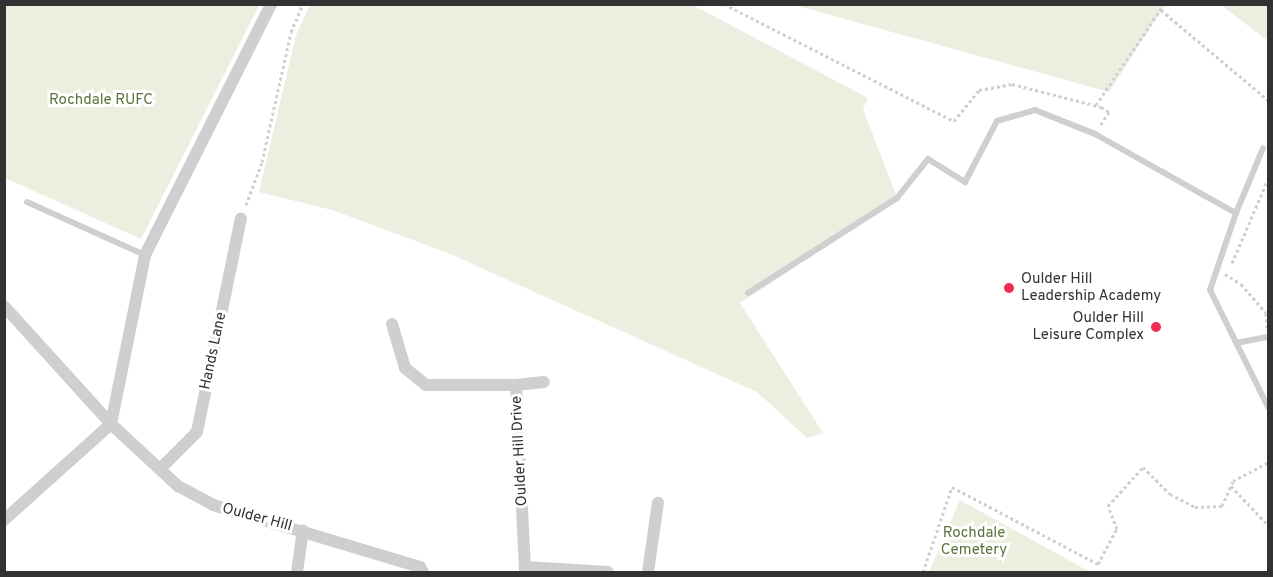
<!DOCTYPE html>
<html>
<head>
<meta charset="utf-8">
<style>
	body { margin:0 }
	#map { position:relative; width:1273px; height:577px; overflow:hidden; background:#fff; font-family:Overpass,sans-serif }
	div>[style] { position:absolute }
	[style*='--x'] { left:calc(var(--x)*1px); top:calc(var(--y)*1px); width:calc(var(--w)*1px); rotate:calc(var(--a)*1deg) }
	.green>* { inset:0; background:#eaefe0 }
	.path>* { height:3px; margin-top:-1.5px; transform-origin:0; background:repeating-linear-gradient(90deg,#cfcfcf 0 3px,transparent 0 6px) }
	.lane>* { height:6px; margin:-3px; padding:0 3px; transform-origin:3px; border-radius:3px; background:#cfcfcf }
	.street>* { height:12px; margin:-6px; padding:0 6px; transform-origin:6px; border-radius:6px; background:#cfcfcf }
	.dots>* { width:16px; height:16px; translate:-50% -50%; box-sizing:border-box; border:3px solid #fff; border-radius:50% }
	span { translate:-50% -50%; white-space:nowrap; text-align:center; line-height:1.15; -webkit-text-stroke:6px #fff; paint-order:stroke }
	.park-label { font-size:15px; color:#5c723b }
	.poi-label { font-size:15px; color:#323232 }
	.left { translate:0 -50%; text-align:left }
	.right { translate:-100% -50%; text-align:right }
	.street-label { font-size:15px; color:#323232 }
	.frame { position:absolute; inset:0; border:6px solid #323232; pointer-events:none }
</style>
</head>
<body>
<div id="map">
	<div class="green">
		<div style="clip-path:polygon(5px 4px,259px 5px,141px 239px,5px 178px)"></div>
		<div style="clip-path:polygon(691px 4px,868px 98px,863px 109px,898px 200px,740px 303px,823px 433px,807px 438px,757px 392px,448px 253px,332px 210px,259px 192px,296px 35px,310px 5px)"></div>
		<div style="clip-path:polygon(794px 5px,1165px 5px,1109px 92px)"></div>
		<div style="clip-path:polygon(1221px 5px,1268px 5px,1268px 41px)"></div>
		<div style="clip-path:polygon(960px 500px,1090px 572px,929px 572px)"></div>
	</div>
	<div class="path">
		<div style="--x:724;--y:4;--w:258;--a:27"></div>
		<div style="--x:954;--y:121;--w:40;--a:-51"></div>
		<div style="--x:979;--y:90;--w:34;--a:-10"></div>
		<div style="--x:1012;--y:84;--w:92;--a:14.5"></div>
		<div style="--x:1101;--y:107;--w:9;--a:32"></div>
		<div style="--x:1109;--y:112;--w:18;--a:124"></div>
		<div style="--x:1161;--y:10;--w:140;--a:40.1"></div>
		<div style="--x:1096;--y:105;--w:122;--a:-56"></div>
		<div style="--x:246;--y:205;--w:46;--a:-69.6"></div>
		<div style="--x:262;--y:162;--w:133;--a:-77.4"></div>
		<div style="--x:291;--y:32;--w:30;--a:-67"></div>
		<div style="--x:1232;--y:263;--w:91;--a:-66.8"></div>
		<div style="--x:1225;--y:274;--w:19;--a:32"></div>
		<div style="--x:1241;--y:284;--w:38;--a:49"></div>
		<div style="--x:1266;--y:313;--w:15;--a:86"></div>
		<div style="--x:1231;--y:486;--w:54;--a:46.5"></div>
		<div style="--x:923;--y:572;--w:90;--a:-71.2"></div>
		<div style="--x:952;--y:487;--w:165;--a:27.8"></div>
		<div style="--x:1098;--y:564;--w:40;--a:-62"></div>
		<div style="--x:1117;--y:529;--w:25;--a:-111"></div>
		<div style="--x:1108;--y:506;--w:52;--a:-48.1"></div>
		<div style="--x:1143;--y:467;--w:38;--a:45"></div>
		<div style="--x:1170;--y:494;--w:28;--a:27"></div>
		<div style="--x:1195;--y:507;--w:27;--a:-2"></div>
		<div style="--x:1222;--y:506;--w:27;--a:-66"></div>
		<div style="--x:1233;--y:481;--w:40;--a:-28"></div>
	</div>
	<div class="lane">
		<div style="--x:27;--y:202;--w:129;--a:24.2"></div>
		<div style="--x:1236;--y:213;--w:70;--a:-67.4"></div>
		<div style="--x:748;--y:293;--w:177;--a:-32.5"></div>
		<div style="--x:897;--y:198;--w:50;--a:-51.5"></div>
		<div style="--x:928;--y:159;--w:44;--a:31.9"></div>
		<div style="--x:965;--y:182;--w:69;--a:-62.3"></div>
		<div style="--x:997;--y:121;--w:40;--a:-16"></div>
		<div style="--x:1035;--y:110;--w:65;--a:21.8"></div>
		<div style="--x:1095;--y:134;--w:162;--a:29.3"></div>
		<div style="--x:1236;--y:213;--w:81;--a:108.7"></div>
		<div style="--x:1210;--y:290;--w:131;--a:63.6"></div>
		<div style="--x:1236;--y:343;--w:33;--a:-11"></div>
	</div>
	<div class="street">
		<div style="--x:4;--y:306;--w:159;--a:47.8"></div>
		<div style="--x:111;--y:424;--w:91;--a:42.8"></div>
		<div style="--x:178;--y:486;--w:40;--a:28"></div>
		<div style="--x:213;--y:505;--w:216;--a:16.7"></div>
		<div style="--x:420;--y:567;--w:6;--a:59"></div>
		<div style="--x:392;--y:324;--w:46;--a:73.5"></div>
		<div style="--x:405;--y:368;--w:27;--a:39"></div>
		<div style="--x:426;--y:385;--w:90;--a:0"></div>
		<div style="--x:516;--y:385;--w:187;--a:87.2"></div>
		<div style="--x:516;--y:385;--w:28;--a:-6"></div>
		<div style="--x:111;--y:424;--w:172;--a:-78.6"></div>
		<div style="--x:145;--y:255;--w:281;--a:-63.3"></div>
		<div style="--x:160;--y:469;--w:52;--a:-45"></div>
		<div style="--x:197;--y:432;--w:218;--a:-78.4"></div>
		<div style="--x:4;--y:520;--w:144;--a:-41.9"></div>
		<div style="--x:526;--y:567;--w:82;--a:3.5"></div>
		<div style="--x:297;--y:572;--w:42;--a:-81.9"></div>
		<div style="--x:648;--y:572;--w:70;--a:-81.8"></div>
	</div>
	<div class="dots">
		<div style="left:1009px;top:288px;background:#f22b54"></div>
		<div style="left:1156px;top:327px;background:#f22b54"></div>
	</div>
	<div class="park-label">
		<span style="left:101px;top:101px">Rochdale RUFC</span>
		<span style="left:974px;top:542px">Rochdale<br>Cemetery</span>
	</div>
	<div class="poi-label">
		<span class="left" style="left:1021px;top:288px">Oulder Hill<br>Leadership Academy</span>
		<span class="right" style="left:1144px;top:327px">Oulder Hill<br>Leisure Complex</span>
	</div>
	<div class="street-label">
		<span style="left:214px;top:351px;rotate:-78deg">Hands Lane</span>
		<span style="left:520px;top:451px;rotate:-93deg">Oulder Hill Drive</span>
		<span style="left:257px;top:518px;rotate:15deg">Oulder Hill</span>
	</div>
	<div class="frame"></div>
</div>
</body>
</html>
